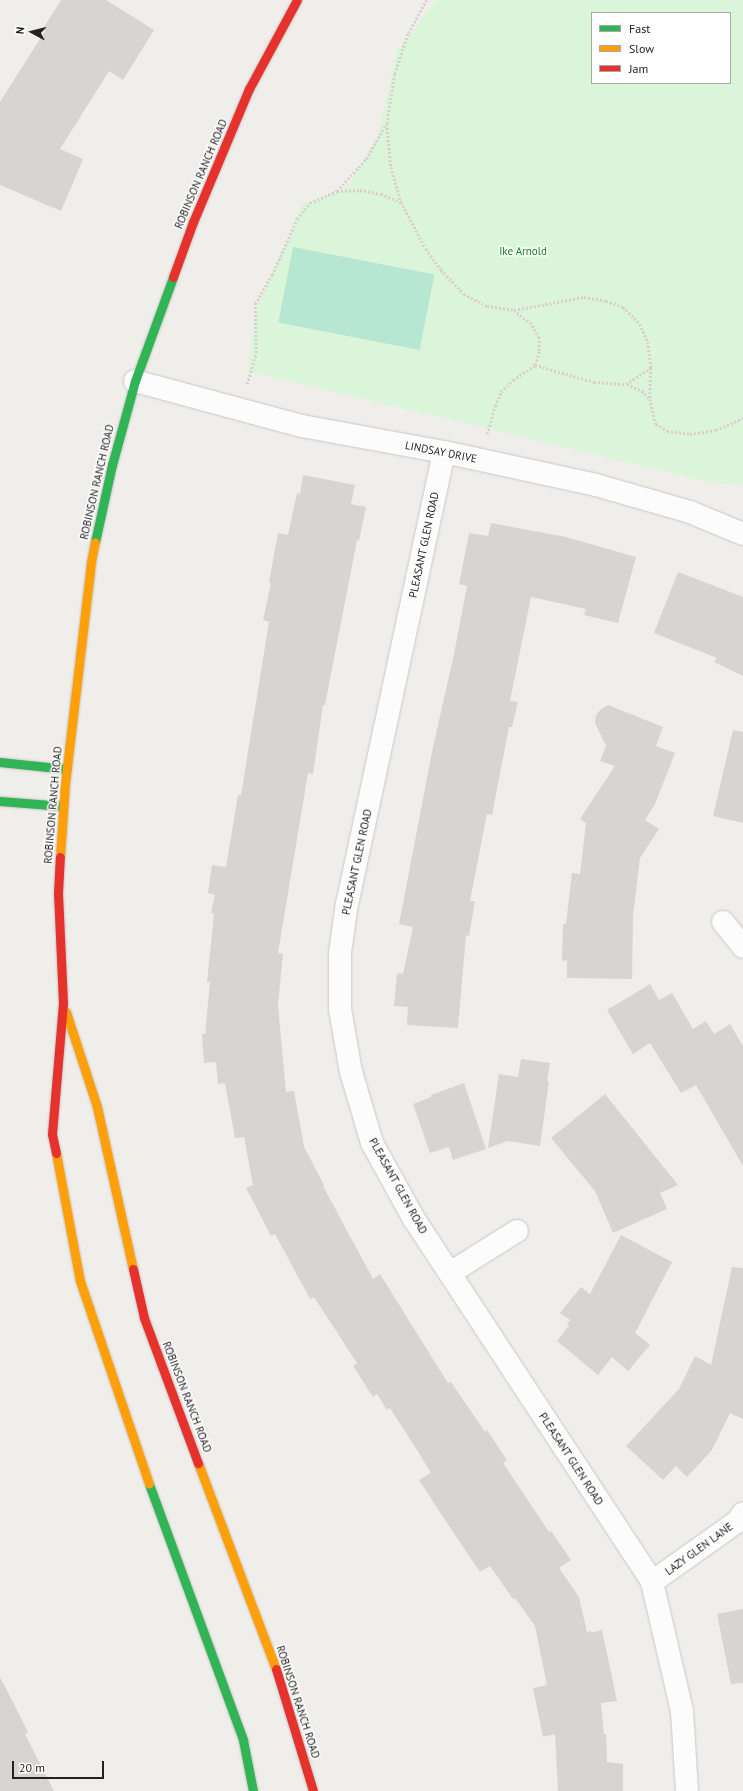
<!DOCTYPE html>
<html>
<head>
<meta charset="utf-8">
<style>
	body { margin:0 }
	#map { position:relative; width:743px; height:1791px; overflow:hidden; background:#f0eeeb; font-family:"PT Sans",sans-serif }
	div>[style] { position:absolute }
	[style*='--x'] { left:calc(var(--x)*1px); top:calc(var(--y)*1px); width:calc(var(--w)*1px); rotate:calc(var(--a)*1deg) }
	.park>* { inset:0; background:#daf5da }
	.pitch>* { inset:0; background:#b7e6d2; transform-origin:0 0 }
	.building>* { inset:0; background:#d7d4d2 }
	.path>* { height:2.5px; margin-top:-1.25px; transform-origin:0; background:repeating-linear-gradient(90deg,#dccecd 0 2px,transparent 0 4px) }
	.roads { filter:drop-shadow(0 0 1px #c9c8c7) drop-shadow(0 0 1px #c9c8c7) }
	.street>* { height:22px; margin:-11px; padding:0 11px; transform-origin:11px; border-radius:11px; background:#fdfcfc }
	.fast>* { height:9px; margin:-4.5px; padding:0 4.5px; transform-origin:4.5px; border-radius:4.5px; background:#30b455 }
	.slow>* { height:9px; margin:-4.5px; padding:0 4.5px; transform-origin:4.5px; border-radius:4.5px; background:#ff9f0a }
	.jam>* { height:9px; margin:-4.5px; padding:0 4.5px; transform-origin:4.5px; border-radius:4.5px; background:#e5322d }
	span { translate:-50% -50%; white-space:nowrap; text-align:center; line-height:1.15; -webkit-text-stroke:3px #fff; paint-order:stroke }
	.street-label { font-size:11px; color:#222 }
	.park-label { font-size:11px; color:#0c8416 }
	.legend { position:absolute; left:591px; top:12px; width:140px; height:72px; box-sizing:border-box; background:#fff; border:1px solid #a7a7a7; margin:0; padding:5px 7px; list-style:none; font-size:12px; color:#222 }
	.legend li { display:flex; align-items:center; gap:8px; height:20px }
	.legend b { width:20px; border:1px solid #a7a7a7 }
	.north { position:absolute; left:12px; top:12px; width:40px; height:40px; -webkit-text-stroke:3px #fff; paint-order:stroke; rotate:277deg; font-size:11px; font-weight:700; line-height:16px; text-align:center; color:#222 }
	.north::after { content:''; display:block; margin:auto; width:14px; height:18px; background:#222; clip-path:polygon(50% 0,100% 100%,50% 72%,0 100%) }
	.scale { position:absolute; left:12px; top:1761px; width:92px; height:18px; box-sizing:border-box; border:2px solid #222; border-top:0; padding-left:5px; font-size:12px; line-height:14px; white-space:nowrap; color:#222; -webkit-text-stroke:3px #fff; paint-order:stroke }
</style>
</head>
<body>
<div id="map">
	<div class="park">
		<div style="clip-path:polygon(evenodd,437px 0,743px 0,743px 485px,709px 482px,248px 371px,256px 309px,302px 204px,347px 188px,378px 136px,397px 51px,437px 0,592px 13px,730px 13px,730px 83px,592px 83px,592px 13px)"></div>
	</div>
	<div class="pitch">
		<div style="left:293px;top:247px;width:144px;height:77px;rotate:11deg"></div>
	</div>
	<div class="building">
		<div style="clip-path:polygon(61px 0,106px 0,154px 30px,123px 80px,109px 71px,60px 149px,83px 159px,61px 211px,0 185px,0 102px,45px 31px,43px 29px)"></div>
		<div style="clip-path:polygon(303px 475px,355px 485px,351px 504px,366px 507px,359px 541px,357px 540px,325px 705px,323px 705px,313px 774px,308px 773px,278px 953px,283px 954px,278px 1005px,286px 1092px,294px 1091px,304px 1147px,324px 1185px,323px 1186px,373px 1279px,380px 1274px,448px 1383px,451px 1382px,485px 1432px,487px 1430px,507px 1460px,503px 1463px,549px 1532px,551px 1531px,571px 1560px,559px 1568px,579px 1597px,587px 1632px,591px 1631px,591px 1633px,602px 1630px,617px 1701px,601px 1703px,604px 1734px,606px 1734px,607px 1762px,623px 1764px,623px 1791px,558px 1791px,555px 1734px,543px 1737px,533px 1688px,547px 1685px,535px 1626px,515px 1598px,513px 1599px,490px 1566px,480px 1572px,451px 1529px,419px 1480px,431px 1473px,417px 1450px,390px 1408px,387px 1410px,377px 1394px,373px 1397px,353px 1366px,357px 1363px,314px 1297px,310px 1299px,275px 1234px,271px 1236px,246px 1188px,253px 1185px,244px 1137px,235px 1138px,225px 1083px,218px 1084px,216px 1062px,204px 1063px,202px 1034px,205px 1034px,210px 982px,207px 982px,214px 914px,211px 913px,215px 895px,208px 893px,212px 865px,226px 867px,238px 795px,241px 795px,269px 622px,263px 620px,271px 583px,269px 582px,278px 533px,288px 535px,297px 493px,300px 494px)"></div>
		<div style="clip-path:polygon(491px 523px,566px 537px,636px 557px,618px 623px,584px 615px,586px 609px,531px 597px,510px 701px,518px 702px,512px 727px,509px 727px,492px 815px,487px 814px,470px 901px,475px 901px,469px 936px,466px 935px,458px 1028px,407px 1025px,408px 1007px,394px 1006px,397px 973px,403px 974px,413px 927px,399px 924px,433px 747px,454px 654px,467px 586px,459px 584px,469px 533px,488px 536px)"></div>
		<div style="clip-path:polygon(678px 572px,743px 597px,743px 676px,714px 662px,717px 658px,654px 633px)"></div>
		<div style="clip-path:polygon(608px 705px,663px 727px,656px 746px,675px 753px,655px 804px,645px 820px,659px 829px,640px 858px,633px 916px,632px 979px,567px 978px,567px 960px,562px 961px,563px 924px,566px 924px,572px 873px,580px 874px,586px 823px,580px 819px,615px 766px,600px 761px,606px 746px,595px 723px,596px 715px,601px 709px)"></div>
		<div style="clip-path:polygon(733px 730px,743px 732px,743px 823px,713px 816px)"></div>
		<div style="clip-path:polygon(650px 984px,659px 1000px,672px 993px,693px 1029px,706px 1021px,714px 1034px,730px 1024px,743px 1046px,743px 1166px,696px 1085px,681px 1093px,650px 1043px,633px 1054px,607px 1010px)"></div>
		<div style="clip-path:polygon(521px 1059px,550px 1063px,547px 1081px,549px 1081px,540px 1146px,508px 1141px,488px 1148px,499px 1074px,518px 1077px)"></div>
		<div style="clip-path:polygon(464px 1083px,486px 1149px,453px 1160px,449px 1147px,430px 1153px,413px 1104px,431px 1097px,431px 1095px)"></div>
		<div style="clip-path:polygon(605px 1094px,678px 1185px,660px 1193px,667px 1209px,613px 1233px,595px 1191px,551px 1138px)"></div>
		<div style="clip-path:polygon(621px 1235px,672px 1262px,635px 1333px,650px 1345px,628px 1371px,612px 1357px,598px 1375px,557px 1341px,569px 1326px,567px 1324px,570px 1320px,560px 1313px,581px 1287px,590px 1294px)"></div>
		<div style="clip-path:polygon(732px 1267px,743px 1268px,743px 1419px,730px 1413px,712px 1450px,687px 1477px,676px 1466px,663px 1480px,626px 1446px,679px 1389px,695px 1356px,711px 1365px)"></div>
		<div style="clip-path:polygon(743px 1609px,743px 1683px,731px 1684px,717px 1614px)"></div>
		<div style="clip-path:polygon(0 1677px,28px 1732px,25px 1734px,54px 1791px,0 1791px)"></div>
	</div>
	<div class="path">
		<div style="--x:427;--y:0;--w:39;--a:119"></div>
		<div style="--x:408;--y:34;--w:42;--a:108"></div>
		<div style="--x:395;--y:74;--w:51;--a:99.1"></div>
		<div style="--x:387;--y:124;--w:43;--a:84.7"></div>
		<div style="--x:391;--y:167;--w:36;--a:74"></div>
		<div style="--x:401;--y:202;--w:53;--a:62"></div>
		<div style="--x:426;--y:249;--w:26;--a:54"></div>
		<div style="--x:441;--y:270;--w:33;--a:46"></div>
		<div style="--x:464;--y:294;--w:26;--a:28"></div>
		<div style="--x:487;--y:306;--w:27;--a:8"></div>
		<div style="--x:514;--y:310;--w:71;--a:-10.5"></div>
		<div style="--x:584;--y:297;--w:22;--a:10"></div>
		<div style="--x:606;--y:301;--w:18;--a:19"></div>
		<div style="--x:623;--y:307;--w:24;--a:45"></div>
		<div style="--x:640;--y:324;--w:20;--a:66"></div>
		<div style="--x:648;--y:342;--w:26;--a:83"></div>
		<div style="--x:651;--y:368;--w:31;--a:92"></div>
		<div style="--x:650;--y:399;--w:26;--a:77"></div>
		<div style="--x:656;--y:424;--w:13;--a:32"></div>
		<div style="--x:667;--y:431;--w:23;--a:7"></div>
		<div style="--x:690;--y:434;--w:26;--a:-9"></div>
		<div style="--x:716;--y:430;--w:30;--a:-24"></div>
		<div style="--x:337;--y:191;--w:23;--a:-2"></div>
		<div style="--x:360;--y:190;--w:21;--a:11"></div>
		<div style="--x:381;--y:194;--w:22;--a:22"></div>
		<div style="--x:535;--y:365;--w:61;--a:16.1"></div>
		<div style="--x:594;--y:382;--w:32;--a:4"></div>
		<div style="--x:626;--y:384;--w:30;--a:-33"></div>
		<div style="--x:247;--y:384;--w:32;--a:-74"></div>
		<div style="--x:256;--y:353;--w:49;--a:-91.2"></div>
		<div style="--x:255;--y:304;--w:34;--a:-60"></div>
		<div style="--x:272;--y:275;--w:61;--a:-65.9"></div>
		<div style="--x:297;--y:219;--w:21;--a:-51"></div>
		<div style="--x:310;--y:203;--w:30;--a:-24"></div>
		<div style="--x:337;--y:191;--w:43;--a:-47.8"></div>
		<div style="--x:366;--y:159;--w:39;--a:-60"></div>
		<div style="--x:627;--y:384;--w:17;--a:25"></div>
		<div style="--x:642;--y:391;--w:10;--a:45"></div>
		<div style="--x:487;--y:434;--w:29;--a:-74"></div>
		<div style="--x:495;--y:406;--w:15;--a:-67"></div>
		<div style="--x:501;--y:392;--w:17;--a:-45"></div>
		<div style="--x:513;--y:380;--w:27;--a:-34"></div>
		<div style="--x:535;--y:365;--w:15;--a:-74"></div>
		<div style="--x:539;--y:351;--w:13;--a:-90"></div>
		<div style="--x:539;--y:338;--w:16;--a:-120"></div>
		<div style="--x:531;--y:324;--w:21;--a:-143"></div>
	</div>
	<div class="roads">
		<div class="street">
			<div style="--x:135;--y:381;--w:173;--a:15.1"></div>
			<div style="--x:302;--y:426;--w:144;--a:10.4"></div>
			<div style="--x:444;--y:452;--w:156;--a:12.2"></div>
			<div style="--x:596;--y:485;--w:98;--a:16"></div>
			<div style="--x:690;--y:512;--w:57;--a:22.5"></div>
			<div style="--x:444;--y:452;--w:461;--a:102.1"></div>
			<div style="--x:347;--y:903;--w:50;--a:98"></div>
			<div style="--x:340;--y:953;--w:56;--a:90"></div>
			<div style="--x:340;--y:1009;--w:64;--a:80.1"></div>
			<div style="--x:351;--y:1072;--w:74;--a:73.5"></div>
			<div style="--x:372;--y:1143;--w:87;--a:61.1"></div>
			<div style="--x:414;--y:1219;--w:434;--a:56.7"></div>
			<div style="--x:652;--y:1582;--w:132;--a:76.9"></div>
			<div style="--x:682;--y:1711;--w:80;--a:86.4"></div>
			<div style="--x:723;--y:922;--w:32;--a:51"></div>
			<div style="--x:450;--y:1273;--w:79;--a:-32.1"></div>
			<div style="--x:652;--y:1582;--w:105;--a:-35.3"></div>
			<div style="--x:738;--y:1521;--w:9;--a:-58"></div>
		</div>
		<div class="fast">
			<div style="--x:95;--y:542;--w:79;--a:-77.6"></div>
			<div style="--x:112;--y:465;--w:87;--a:-74.7"></div>
			<div style="--x:135;--y:381;--w:111;--a:-69.9"></div>
			<div style="--x:0;--y:762;--w:67;--a:6"></div>
			<div style="--x:0;--y:801;--w:63;--a:4.5"></div>
			<div style="--x:149;--y:1484;--w:273;--a:69.8"></div>
			<div style="--x:243;--y:1740;--w:52;--a:78.9"></div>
		</div>
		<div class="slow">
			<div style="--x:60;--y:857;--w:73;--a:-86.1"></div>
			<div style="--x:65;--y:784;--w:224;--a:-83.3"></div>
			<div style="--x:91;--y:562;--w:20;--a:-79"></div>
			<div style="--x:66;--y:1012;--w:100;--a:71.9"></div>
			<div style="--x:97;--y:1107;--w:166;--a:77.5"></div>
			<div style="--x:56;--y:1153;--w:130;--a:79.4"></div>
			<div style="--x:80;--y:1281;--w:214;--a:71.2"></div>
			<div style="--x:198;--y:1463;--w:220;--a:69.3"></div>
		</div>
		<div class="jam">
			<div style="--x:173;--y:277;--w:59;--a:-70"></div>
			<div style="--x:193;--y:222;--w:144;--a:-67.2"></div>
			<div style="--x:249;--y:89;--w:101;--a:-61.7"></div>
			<div style="--x:56;--y:1153;--w:19;--a:-102"></div>
			<div style="--x:52;--y:1134;--w:131;--a:-85.2"></div>
			<div style="--x:63;--y:1003;--w:110;--a:-92.6"></div>
			<div style="--x:58;--y:893;--w:36;--a:-87"></div>
			<div style="--x:133;--y:1269;--w:50;--a:77.3"></div>
			<div style="--x:144;--y:1318;--w:155;--a:69.6"></div>
			<div style="--x:276;--y:1669;--w:127;--a:73.1"></div>
		</div>
	</div>
	<div class="street-label">
		<span style="left:201px;top:174px;rotate:-67deg">ROBINSON RANCH ROAD</span>
		<span style="left:441px;top:452px;rotate:11deg">LINDSAY DRIVE</span>
		<span style="left:97px;top:482px;rotate:-77deg">ROBINSON RANCH ROAD</span>
		<span style="left:424px;top:545px;rotate:-78deg">PLEASANT GLEN ROAD</span>
		<span style="left:53px;top:805px;rotate:-85deg">ROBINSON RANCH ROAD</span>
		<span style="left:357px;top:862px;rotate:-78deg">PLEASANT GLEN ROAD</span>
		<span style="left:398px;top:1186px;rotate:61deg">PLEASANT GLEN ROAD</span>
		<span style="left:187px;top:1397px;rotate:69deg">ROBINSON RANCH ROAD</span>
		<span style="left:571px;top:1459px;rotate:57deg">PLEASANT GLEN ROAD</span>
		<span style="left:699px;top:1549px;rotate:-36deg">LAZY GLEN LANE</span>
		<span style="left:298px;top:1702px;rotate:72deg">ROBINSON RANCH ROAD</span>
	</div>
	<div class="park-label">
		<span style="left:523px;top:251px">Ike Arnold</span>
	</div>
	<ul class="legend">
	<li><b style="height:5px;background:#30b455"></b>Fast</li>
	<li><b style="height:5px;background:#ff9f0a"></b>Slow</li>
	<li><b style="height:5px;background:#e5322d"></b>Jam</li>
	</ul>
	<div class="north">N</div>
	<div class="scale">20 m</div>
</div>
</body>
</html>
